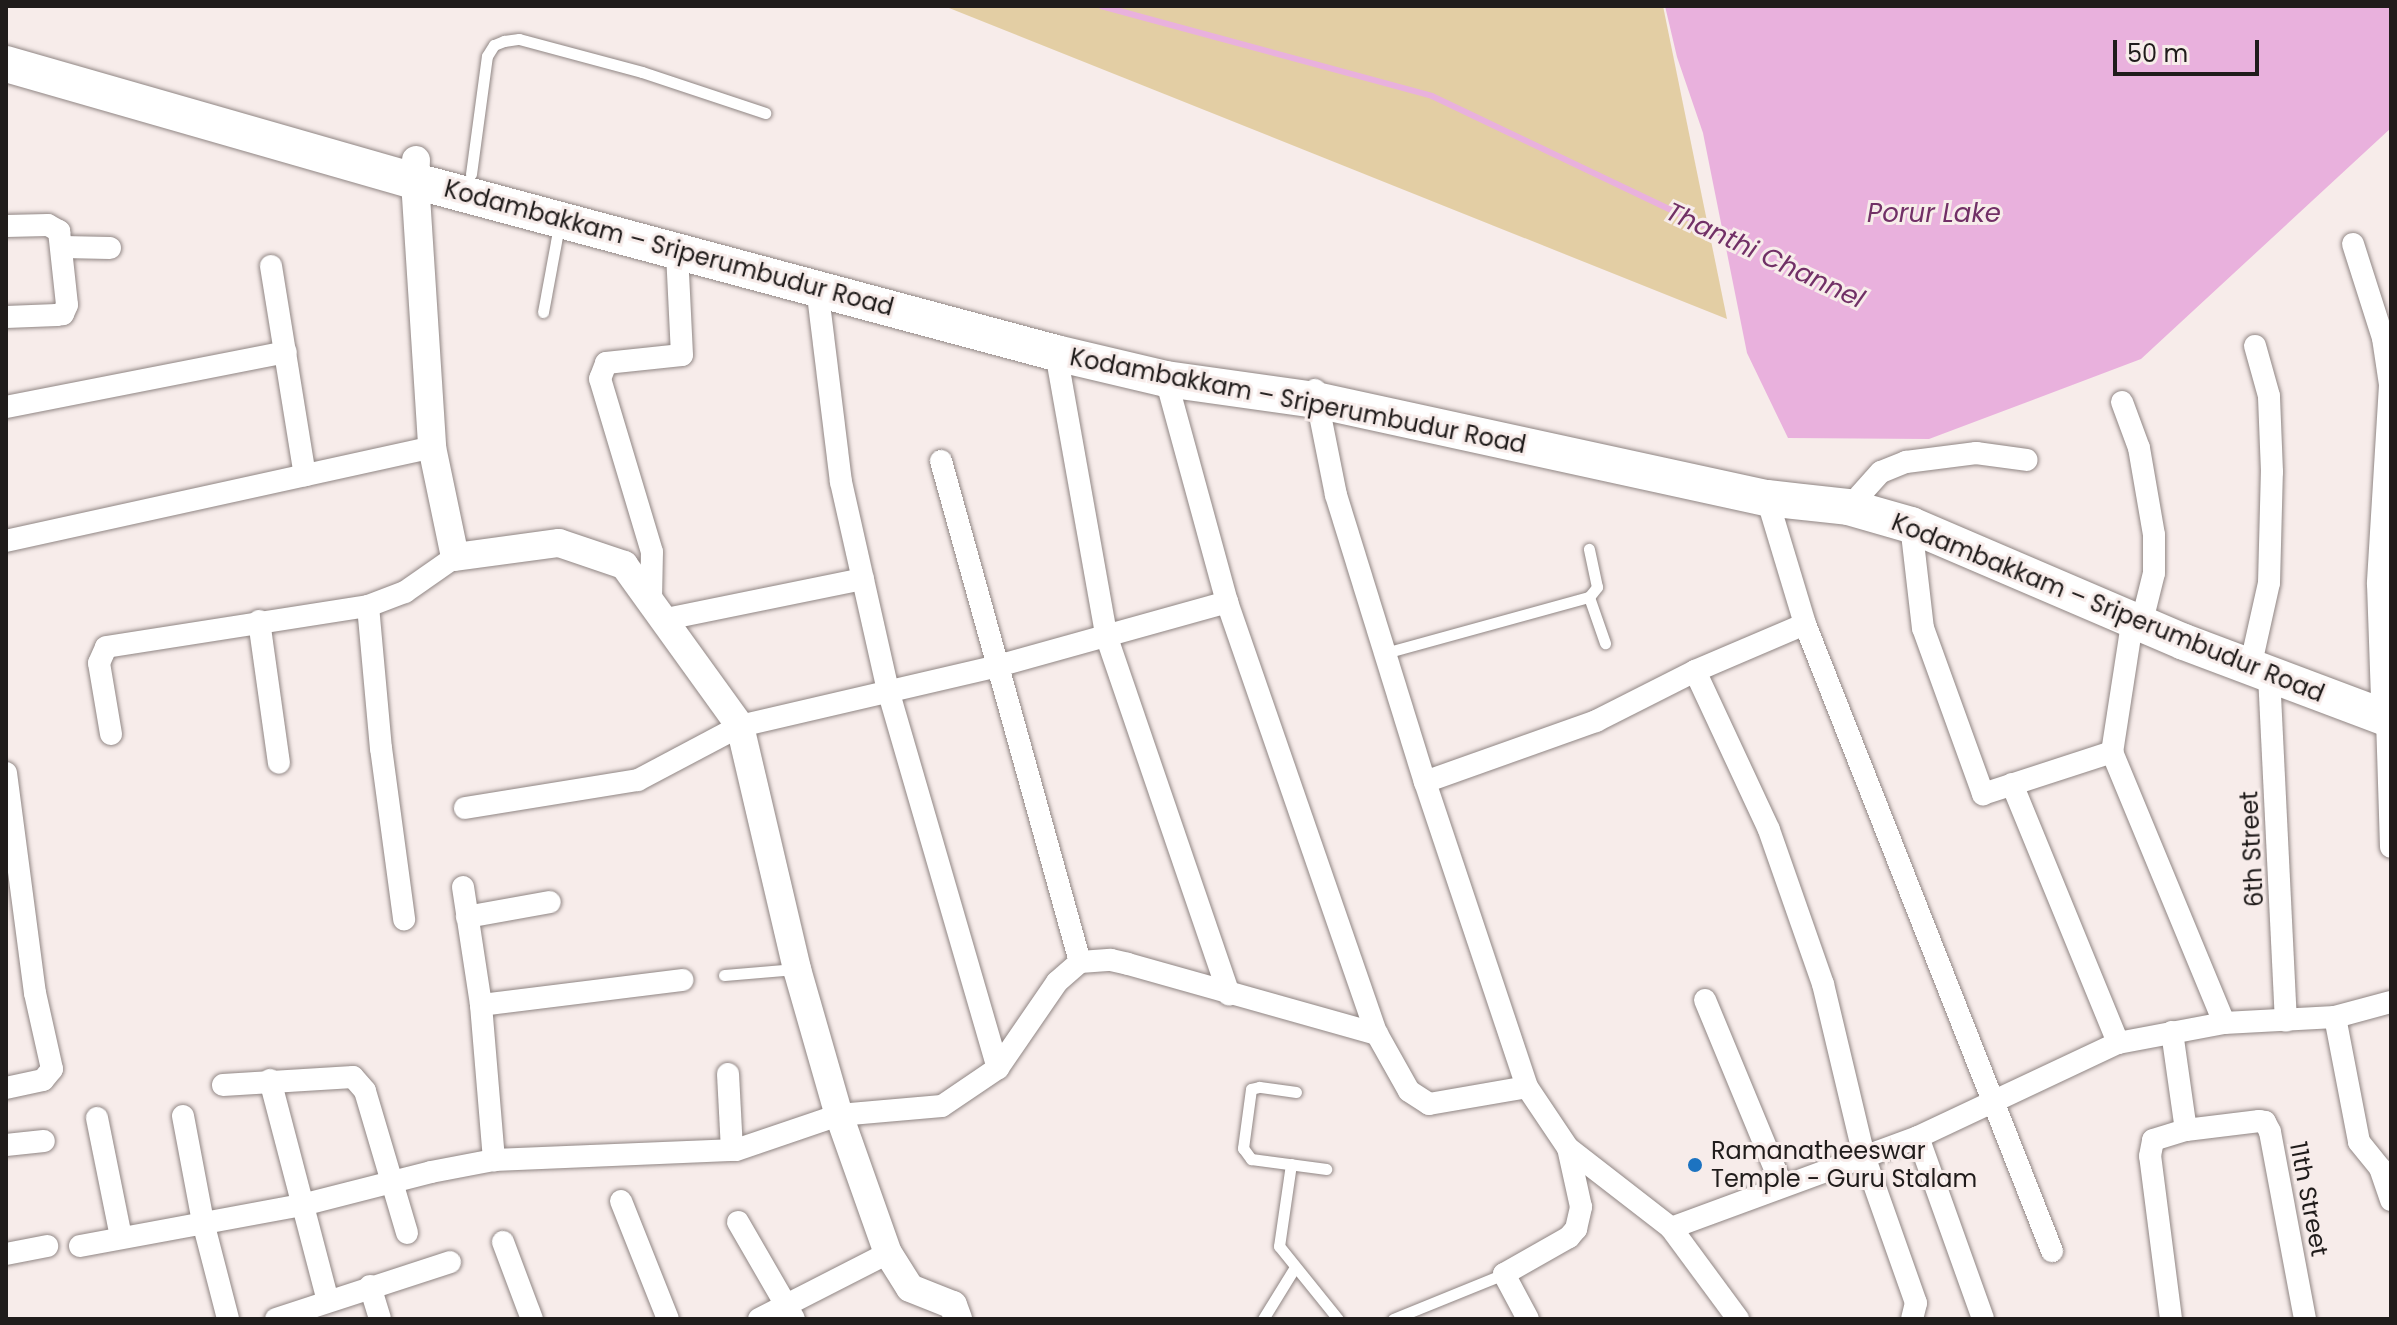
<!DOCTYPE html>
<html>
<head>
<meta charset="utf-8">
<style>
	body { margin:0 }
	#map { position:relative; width:2397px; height:1325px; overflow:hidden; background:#f7ecea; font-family:Poppins,sans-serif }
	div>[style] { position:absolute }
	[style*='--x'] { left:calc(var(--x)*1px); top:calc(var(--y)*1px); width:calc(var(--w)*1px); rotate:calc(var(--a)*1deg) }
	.green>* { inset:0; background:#e3cea4 }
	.water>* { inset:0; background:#e9b1dd }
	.stream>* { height:6px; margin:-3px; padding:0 3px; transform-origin:3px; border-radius:3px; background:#e9b1dd }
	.roads { filter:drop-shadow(0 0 2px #908684) drop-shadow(0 0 2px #908684) }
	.service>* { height:11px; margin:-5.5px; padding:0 5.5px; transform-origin:5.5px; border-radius:5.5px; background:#fff }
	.minor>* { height:22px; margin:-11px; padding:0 11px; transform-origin:11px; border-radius:11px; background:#fff }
	.tertiary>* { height:28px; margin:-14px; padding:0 14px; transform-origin:14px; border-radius:14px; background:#fff }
	.primary>* { height:36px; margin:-18px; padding:0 18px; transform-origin:18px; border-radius:18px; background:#fff }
	.dots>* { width:22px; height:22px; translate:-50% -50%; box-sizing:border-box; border:4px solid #f7ecea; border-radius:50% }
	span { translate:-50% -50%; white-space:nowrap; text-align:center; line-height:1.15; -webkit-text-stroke:6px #f7ecea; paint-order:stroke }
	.street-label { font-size:24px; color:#201c1b }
	.poi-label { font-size:24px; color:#201c1b }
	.left { translate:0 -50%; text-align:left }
	.water-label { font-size:26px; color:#713066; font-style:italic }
	.frame { position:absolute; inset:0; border:8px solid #201c1b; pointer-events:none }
	.scale { position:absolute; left:2113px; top:40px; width:146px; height:36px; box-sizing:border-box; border:4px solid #201c1b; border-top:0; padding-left:10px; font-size:24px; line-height:28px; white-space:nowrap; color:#201c1b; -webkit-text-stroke:6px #f7ecea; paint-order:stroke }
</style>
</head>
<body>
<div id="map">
	<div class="green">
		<div style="clip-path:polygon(944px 6px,1663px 6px,1727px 319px)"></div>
	</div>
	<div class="water">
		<div style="clip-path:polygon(1665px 6px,2391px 6px,2391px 128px,2141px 359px,1929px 439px,1788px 438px,1747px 353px,1703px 133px,1677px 57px)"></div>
	</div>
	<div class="stream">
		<div style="--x:1101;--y:6;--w:343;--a:15.2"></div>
		<div style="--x:1432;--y:96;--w:330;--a:25.5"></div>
	</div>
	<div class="roads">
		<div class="service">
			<div style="--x:471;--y:174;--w:119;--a:-82.3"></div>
			<div style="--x:487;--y:56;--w:13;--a:-58"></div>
			<div style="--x:494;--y:45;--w:11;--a:-22"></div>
			<div style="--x:504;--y:41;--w:15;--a:-8"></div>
			<div style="--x:519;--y:39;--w:127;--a:15"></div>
			<div style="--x:642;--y:72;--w:130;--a:18.4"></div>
			<div style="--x:543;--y:312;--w:87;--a:-79.5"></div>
			<div style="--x:1589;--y:597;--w:49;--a:70.8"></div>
			<div style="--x:1385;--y:653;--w:212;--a:-15.4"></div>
			<div style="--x:1589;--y:597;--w:13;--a:-51"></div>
			<div style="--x:1597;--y:587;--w:39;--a:-102"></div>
			<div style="--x:724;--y:975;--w:72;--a:-4.8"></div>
			<div style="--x:1296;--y:1092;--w:37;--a:-172"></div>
			<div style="--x:1259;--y:1087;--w:8;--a:166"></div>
			<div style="--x:1251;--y:1089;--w:60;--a:97.7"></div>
			<div style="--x:1243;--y:1148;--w:14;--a:54"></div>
			<div style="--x:1251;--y:1159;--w:76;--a:7.6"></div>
			<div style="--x:1291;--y:1164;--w:83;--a:98.3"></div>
			<div style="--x:1279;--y:1246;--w:94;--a:51.1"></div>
			<div style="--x:1263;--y:1319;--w:61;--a:-58.4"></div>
			<div style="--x:1393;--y:1319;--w:120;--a:-22.1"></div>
		</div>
		<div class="minor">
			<div style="--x:6;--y:226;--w:42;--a:-1.4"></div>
			<div style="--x:48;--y:225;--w:13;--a:29"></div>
			<div style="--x:59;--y:231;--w:74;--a:83.8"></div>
			<div style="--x:67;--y:305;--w:10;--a:114"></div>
			<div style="--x:63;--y:314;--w:6;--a:171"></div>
			<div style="--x:57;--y:315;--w:51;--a:177.8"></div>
			<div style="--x:2353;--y:244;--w:99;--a:72.3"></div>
			<div style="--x:2383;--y:338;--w:48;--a:81.5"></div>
			<div style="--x:2390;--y:385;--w:199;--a:93.5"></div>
			<div style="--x:2378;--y:584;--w:114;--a:88"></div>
			<div style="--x:63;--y:247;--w:47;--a:1.2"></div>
			<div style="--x:271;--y:266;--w:212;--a:80.8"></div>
			<div style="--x:817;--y:287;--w:196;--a:83"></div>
			<div style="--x:841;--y:482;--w:213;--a:77.3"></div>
			<div style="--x:888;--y:690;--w:394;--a:73.8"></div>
			<div style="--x:1056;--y:353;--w:286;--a:79.9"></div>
			<div style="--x:1106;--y:635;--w:380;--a:71.1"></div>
			<div style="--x:1166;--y:379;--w:231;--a:74.7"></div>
			<div style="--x:1227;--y:602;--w:457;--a:70.9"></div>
			<div style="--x:1377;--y:1034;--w:65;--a:60.7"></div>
			<div style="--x:1409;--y:1091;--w:24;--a:33"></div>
			<div style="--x:1429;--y:1104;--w:99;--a:-9.8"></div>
			<div style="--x:1315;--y:390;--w:107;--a:78.7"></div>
			<div style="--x:1336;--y:495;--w:300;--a:72.8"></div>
			<div style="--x:1425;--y:782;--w:322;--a:71.5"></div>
			<div style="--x:1527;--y:1087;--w:73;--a:56.1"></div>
			<div style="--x:1568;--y:1148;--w:130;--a:37.8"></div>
			<div style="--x:1671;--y:1228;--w:113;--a:53.6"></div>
			<div style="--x:2122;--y:402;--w:49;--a:69.7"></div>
			<div style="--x:2139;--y:448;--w:88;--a:80.2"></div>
			<div style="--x:2154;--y:535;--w:38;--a:90"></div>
			<div style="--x:2154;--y:573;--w:49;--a:104"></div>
			<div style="--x:6;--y:407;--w:285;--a:-11.1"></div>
			<div style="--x:941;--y:461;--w:520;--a:74.49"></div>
			<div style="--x:1860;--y:495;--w:31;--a:-48"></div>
			<div style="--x:1881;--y:472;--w:27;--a:-22"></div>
			<div style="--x:1906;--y:462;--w:71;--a:-7.3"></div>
			<div style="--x:1976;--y:453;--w:51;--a:7.8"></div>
			<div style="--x:1767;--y:498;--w:132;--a:73.2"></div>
			<div style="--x:1805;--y:624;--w:674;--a:68.5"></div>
			<div style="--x:1911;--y:525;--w:104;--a:83.4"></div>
			<div style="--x:1923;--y:628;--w:177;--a:70.1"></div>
			<div style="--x:1983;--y:794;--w:136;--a:-18"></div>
			<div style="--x:6;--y:541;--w:436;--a:-12.4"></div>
			<div style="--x:651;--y:599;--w:47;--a:-88.8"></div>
			<div style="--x:652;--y:552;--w:181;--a:-106.7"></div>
			<div style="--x:600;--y:379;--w:17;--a:-69"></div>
			<div style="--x:606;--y:363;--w:76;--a:-6"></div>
			<div style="--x:682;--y:355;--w:104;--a:-92.8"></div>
			<div style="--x:368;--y:606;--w:143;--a:84.8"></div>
			<div style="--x:381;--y:748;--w:173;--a:82.3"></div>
			<div style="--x:2133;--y:617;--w:137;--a:98.8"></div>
			<div style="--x:2112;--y:752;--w:293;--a:67.5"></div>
			<div style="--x:666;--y:619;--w:201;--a:-11.5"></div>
			<div style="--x:259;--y:621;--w:143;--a:82"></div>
			<div style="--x:1805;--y:624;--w:120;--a:156.9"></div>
			<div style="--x:1695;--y:671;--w:175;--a:65"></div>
			<div style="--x:1769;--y:830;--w:163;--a:70.7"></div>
			<div style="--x:1823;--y:984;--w:177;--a:76.6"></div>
			<div style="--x:1864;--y:1156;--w:156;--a:70.5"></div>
			<div style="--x:1916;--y:1303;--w:16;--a:104"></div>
			<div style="--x:2254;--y:650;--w:69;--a:-77.4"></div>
			<div style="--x:2269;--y:583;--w:111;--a:-88.5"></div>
			<div style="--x:2272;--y:472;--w:76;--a:-92.3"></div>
			<div style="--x:2269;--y:396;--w:52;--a:-105.6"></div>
			<div style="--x:2269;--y:675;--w:346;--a:87.2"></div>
			<div style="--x:2387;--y:719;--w:128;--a:88.2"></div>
			<div style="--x:111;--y:734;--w:72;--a:-99.6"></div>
			<div style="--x:99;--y:663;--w:17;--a:-66"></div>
			<div style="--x:106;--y:647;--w:265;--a:-8.9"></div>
			<div style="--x:368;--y:606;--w:40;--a:-21"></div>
			<div style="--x:405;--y:592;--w:61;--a:-35"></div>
			<div style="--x:6;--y:773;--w:222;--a:82.5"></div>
			<div style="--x:35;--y:993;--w:78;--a:77.4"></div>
			<div style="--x:52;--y:1069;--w:14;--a:129"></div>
			<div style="--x:43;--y:1080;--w:38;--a:168"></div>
			<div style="--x:1425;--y:782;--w:182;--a:-19.6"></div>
			<div style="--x:1596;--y:721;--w:111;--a:-26.8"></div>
			<div style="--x:2012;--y:784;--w:280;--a:67.7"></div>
			<div style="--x:465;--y:808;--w:175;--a:-9.2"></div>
			<div style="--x:638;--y:780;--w:115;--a:-27.9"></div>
			<div style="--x:740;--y:726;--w:265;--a:-13.1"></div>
			<div style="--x:998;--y:666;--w:238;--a:-15.6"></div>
			<div style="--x:463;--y:887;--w:119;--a:81.3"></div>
			<div style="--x:481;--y:1005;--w:156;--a:85.2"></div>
			<div style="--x:467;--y:917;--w:84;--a:-10.2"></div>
			<div style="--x:1705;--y:1000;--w:201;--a:67.5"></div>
			<div style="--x:481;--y:1005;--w:203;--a:-7.1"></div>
			<div style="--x:2335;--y:1017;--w:127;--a:79.1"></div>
			<div style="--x:2359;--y:1142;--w:33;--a:51"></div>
			<div style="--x:2380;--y:1168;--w:34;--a:71"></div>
			<div style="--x:2172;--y:1032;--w:99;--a:81.9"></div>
			<div style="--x:728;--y:1074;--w:76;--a:87"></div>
			<div style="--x:270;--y:1080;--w:228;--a:75.3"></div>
			<div style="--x:223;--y:1085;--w:130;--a:-3.5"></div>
			<div style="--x:353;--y:1077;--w:18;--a:49"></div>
			<div style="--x:365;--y:1091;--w:148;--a:73.5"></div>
			<div style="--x:183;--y:1116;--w:108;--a:79.3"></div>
			<div style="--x:203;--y:1222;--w:100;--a:75.5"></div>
			<div style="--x:97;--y:1118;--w:121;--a:78.6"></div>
			<div style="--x:1918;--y:1137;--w:193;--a:70.3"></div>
			<div style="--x:6;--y:1145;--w:38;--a:-6"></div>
			<div style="--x:621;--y:1201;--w:127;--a:68.3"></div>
			<div style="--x:738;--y:1222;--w:112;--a:60"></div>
			<div style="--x:1671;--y:1228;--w:263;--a:-20.2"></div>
			<div style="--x:1918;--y:1137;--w:221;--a:-25.2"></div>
			<div style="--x:2118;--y:1043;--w:108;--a:-10.7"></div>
			<div style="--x:2224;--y:1023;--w:111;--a:-3.1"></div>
			<div style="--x:2335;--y:1017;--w:58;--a:-15"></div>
			<div style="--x:503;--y:1242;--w:82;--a:69.4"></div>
			<div style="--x:80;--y:1246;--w:226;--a:-10.5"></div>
			<div style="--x:302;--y:1205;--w:133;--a:-14.3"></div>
			<div style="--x:431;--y:1172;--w:64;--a:-10.8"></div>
			<div style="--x:494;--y:1160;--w:242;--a:-2.4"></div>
			<div style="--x:736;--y:1150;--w:109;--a:-18.8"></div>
			<div style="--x:839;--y:1115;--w:103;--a:-5"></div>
			<div style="--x:942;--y:1106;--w:68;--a:-34.2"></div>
			<div style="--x:998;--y:1068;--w:104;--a:-55.5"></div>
			<div style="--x:1057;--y:982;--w:30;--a:-41"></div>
			<div style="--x:1080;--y:962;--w:31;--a:-4"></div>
			<div style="--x:1111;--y:960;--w:17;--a:13"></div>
			<div style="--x:1128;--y:964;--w:259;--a:15.7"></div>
			<div style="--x:6;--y:1254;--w:42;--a:-11"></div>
			<div style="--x:370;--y:1286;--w:34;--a:73"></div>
			<div style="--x:276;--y:1319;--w:183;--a:-18.1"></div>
			<div style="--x:759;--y:1319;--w:145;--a:-27.1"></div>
			<div style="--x:1528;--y:1319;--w:51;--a:-118.1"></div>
			<div style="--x:1504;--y:1274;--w:75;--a:-29.6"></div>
			<div style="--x:1569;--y:1237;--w:11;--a:-49"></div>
			<div style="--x:1576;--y:1229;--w:23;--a:-77"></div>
			<div style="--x:1581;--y:1207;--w:60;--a:-102.4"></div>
			<div style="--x:2171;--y:1319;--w:164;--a:-97.3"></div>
			<div style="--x:2150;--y:1156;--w:16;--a:-79"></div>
			<div style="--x:2153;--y:1140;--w:34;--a:-17"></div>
			<div style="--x:2186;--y:1130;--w:74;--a:-7"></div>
			<div style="--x:2259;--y:1121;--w:6;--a:9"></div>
			<div style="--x:2265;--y:1122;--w:11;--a:63"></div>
			<div style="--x:2270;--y:1132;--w:190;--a:79.4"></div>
		</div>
		<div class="tertiary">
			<div style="--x:416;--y:160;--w:21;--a:93"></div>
			<div style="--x:415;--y:181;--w:267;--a:86.3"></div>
			<div style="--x:432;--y:447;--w:112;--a:78.2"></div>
			<div style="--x:455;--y:557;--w:105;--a:-7.7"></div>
			<div style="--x:559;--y:543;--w:69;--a:18.7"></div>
			<div style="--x:624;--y:565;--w:198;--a:54.2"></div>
			<div style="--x:740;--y:726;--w:250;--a:76.8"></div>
			<div style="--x:797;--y:969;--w:152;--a:74"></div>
			<div style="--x:839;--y:1115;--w:146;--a:70.5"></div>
			<div style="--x:888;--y:1253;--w:41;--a:57.8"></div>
			<div style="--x:910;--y:1288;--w:46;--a:21.6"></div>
			<div style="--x:953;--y:1305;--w:15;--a:70"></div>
		</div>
		<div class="primary">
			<div style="--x:6;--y:64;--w:425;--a:16"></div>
			<div style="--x:415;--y:181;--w:664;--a:15.02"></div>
			<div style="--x:1056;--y:353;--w:113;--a:13.3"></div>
			<div style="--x:1166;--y:379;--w:151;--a:8"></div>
			<div style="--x:1316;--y:400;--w:462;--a:12.3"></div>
			<div style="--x:1767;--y:498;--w:81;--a:6.3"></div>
			<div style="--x:1848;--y:507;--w:66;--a:15.9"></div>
			<div style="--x:1911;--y:525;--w:297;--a:23.2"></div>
			<div style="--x:2184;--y:642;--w:221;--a:20.6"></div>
		</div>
	</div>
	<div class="dots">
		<div style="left:1695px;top:1165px;background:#1c73c1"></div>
	</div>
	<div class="street-label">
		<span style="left:669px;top:248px;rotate:15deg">Kodambakkam – Sriperumbudur Road</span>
		<span style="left:1298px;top:401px;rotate:11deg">Kodambakkam – Sriperumbudur Road</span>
		<span style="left:2108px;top:608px;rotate:22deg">Kodambakkam – Sriperumbudur Road</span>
		<span style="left:2252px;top:849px;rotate:-93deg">6th Street</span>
		<span style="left:2309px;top:1199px;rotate:79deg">11th Street</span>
	</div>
	<div class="poi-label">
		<span class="left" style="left:1711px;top:1165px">Ramanatheeswar<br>Temple - Guru Stalam</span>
	</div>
	<div class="water-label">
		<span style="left:1934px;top:214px">Porur Lake</span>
		<span style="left:1765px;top:256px;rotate:25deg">Thanthi Channel</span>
	</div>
	<div class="frame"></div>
	<div class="scale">50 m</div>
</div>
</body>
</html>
